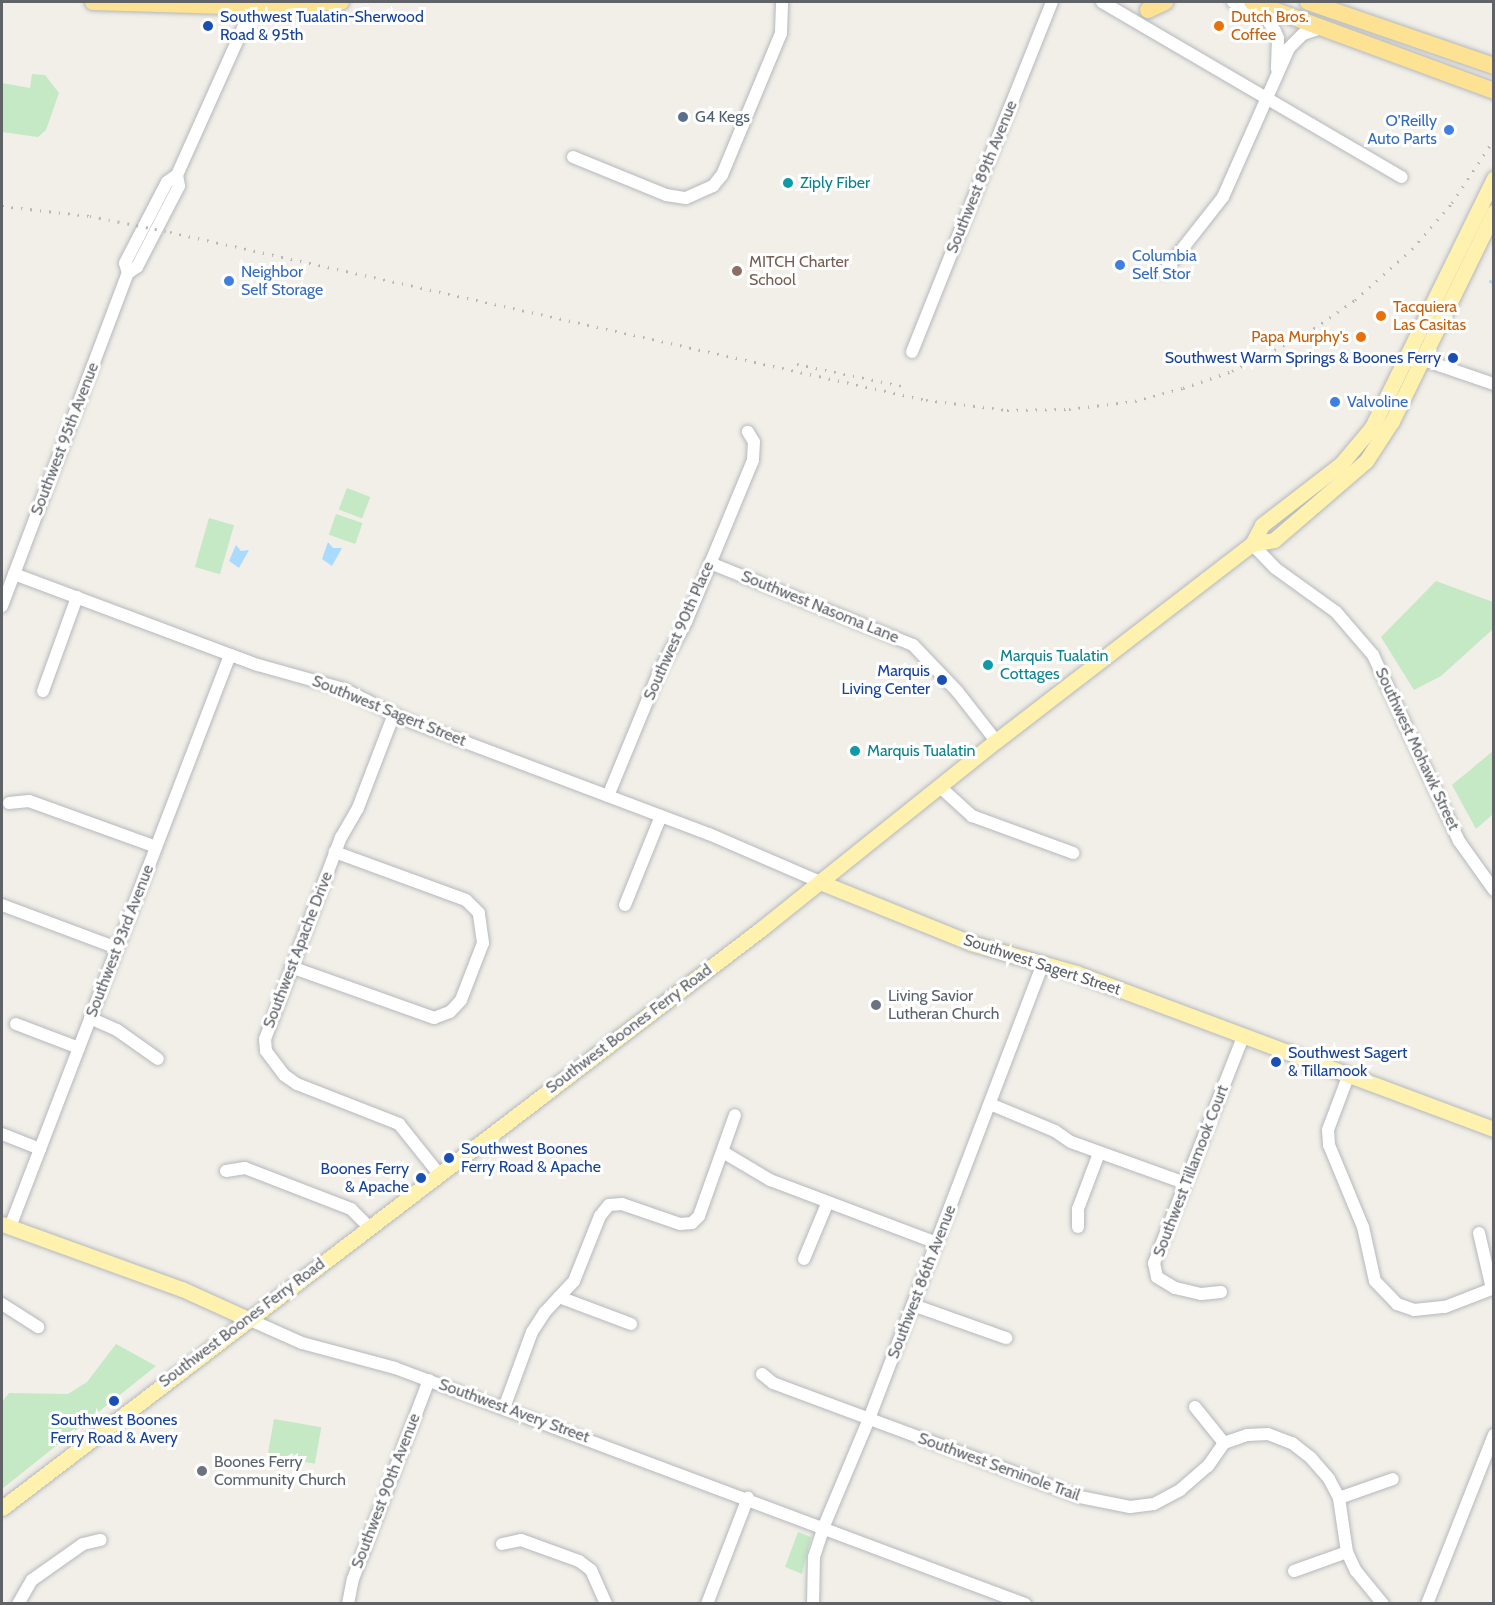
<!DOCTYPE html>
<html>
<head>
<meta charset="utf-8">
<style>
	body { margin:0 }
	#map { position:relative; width:1495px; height:1605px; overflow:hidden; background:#f1efe8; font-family:Cabin,sans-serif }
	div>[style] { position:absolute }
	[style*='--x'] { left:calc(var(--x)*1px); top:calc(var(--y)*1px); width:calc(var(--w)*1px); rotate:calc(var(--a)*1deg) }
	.green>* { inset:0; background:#c5e8c5; transform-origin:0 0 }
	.water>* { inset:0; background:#aadaff }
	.stream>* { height:3px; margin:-1.5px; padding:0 1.5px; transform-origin:1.5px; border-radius:1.5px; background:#aadaff }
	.roads { filter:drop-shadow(0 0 2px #b5b8bc) drop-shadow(0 0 2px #b5b8bc) }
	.minor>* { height:12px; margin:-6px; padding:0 6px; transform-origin:6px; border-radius:6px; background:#fff }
	.major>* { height:15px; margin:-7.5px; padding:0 7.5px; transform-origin:7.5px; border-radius:7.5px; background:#fff2af }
	.highway>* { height:16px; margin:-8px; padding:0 8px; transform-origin:8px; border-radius:8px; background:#fde293 }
	.rail>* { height:3px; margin-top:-1.5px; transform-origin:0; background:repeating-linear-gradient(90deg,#b6b7b8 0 1.5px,transparent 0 9.5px) }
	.dots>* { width:16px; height:16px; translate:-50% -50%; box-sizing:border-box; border:3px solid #fff; border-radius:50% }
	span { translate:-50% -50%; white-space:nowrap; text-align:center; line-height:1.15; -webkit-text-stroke:6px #fff; paint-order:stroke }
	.transit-label { font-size:16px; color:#164399 }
	.left { translate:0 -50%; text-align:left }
	.right { translate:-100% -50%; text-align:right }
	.food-label { font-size:16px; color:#c56008 }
	.service-label { font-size:16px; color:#4e5e75 }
	.shop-label { font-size:16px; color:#366cbe }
	.street-label { font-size:16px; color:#5f6368 }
	.culture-label { font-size:16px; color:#0d838f }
	.education-label { font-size:16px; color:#785e54 }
	.worship-label { font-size:16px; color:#5b616d }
	.frame { position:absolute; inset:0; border:3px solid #5f6368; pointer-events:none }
</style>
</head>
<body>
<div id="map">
	<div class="green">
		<div style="clip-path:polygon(32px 74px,45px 75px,59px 93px,46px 130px,38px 137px,2px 132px,2px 83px,30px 88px)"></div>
		<div style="left:347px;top:488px;width:25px;height:23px;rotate:21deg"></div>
		<div style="left:336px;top:514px;width:28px;height:22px;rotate:19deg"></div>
		<div style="left:209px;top:518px;width:26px;height:51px;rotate:16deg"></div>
		<div style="clip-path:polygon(1436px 581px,1493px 602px,1493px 629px,1441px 676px,1414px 690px,1381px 637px)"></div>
		<div style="clip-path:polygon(1493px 751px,1493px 814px,1476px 829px,1452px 785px)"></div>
		<div style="clip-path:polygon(116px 1344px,156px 1366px,2px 1489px,2px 1402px,9px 1393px,68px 1394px,87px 1382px)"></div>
		<div style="left:274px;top:1419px;width:48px;height:37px;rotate:10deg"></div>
		<div style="clip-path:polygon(798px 1532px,811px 1537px,802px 1574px,785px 1567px)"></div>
	</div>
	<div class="water">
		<div style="clip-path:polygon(328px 542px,333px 548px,342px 548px,332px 566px,322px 559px)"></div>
		<div style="clip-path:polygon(236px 545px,241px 551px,249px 550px,239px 568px,229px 561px)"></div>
	</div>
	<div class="stream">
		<div style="--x:1490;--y:281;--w:4;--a:27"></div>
	</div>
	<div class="roads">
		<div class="minor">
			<div style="--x:1102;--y:2;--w:347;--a:30.3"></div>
			<div style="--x:1233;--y:2;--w:40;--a:28"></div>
			<div style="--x:1268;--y:21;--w:12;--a:55"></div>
			<div style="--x:1275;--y:31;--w:8;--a:67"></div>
			<div style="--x:1278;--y:38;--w:31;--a:92"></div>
			<div style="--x:573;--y:157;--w:100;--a:22.2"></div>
			<div style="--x:666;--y:195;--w:20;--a:9"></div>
			<div style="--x:686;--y:198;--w:30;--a:-24"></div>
			<div style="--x:713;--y:186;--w:14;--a:-51"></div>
			<div style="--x:722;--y:175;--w:154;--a:-67.4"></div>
			<div style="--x:781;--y:33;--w:31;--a:-88"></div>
			<div style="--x:1164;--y:272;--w:95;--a:-51.8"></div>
			<div style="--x:1223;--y:197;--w:163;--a:-66.1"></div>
			<div style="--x:1289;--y:48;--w:20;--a:-45"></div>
			<div style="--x:1303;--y:34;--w:19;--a:-18"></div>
			<div style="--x:128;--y:273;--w:11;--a:-34"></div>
			<div style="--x:137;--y:267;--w:91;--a:-62.6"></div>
			<div style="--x:179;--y:186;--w:11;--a:-100"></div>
			<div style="--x:912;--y:352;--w:377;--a:-68.2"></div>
			<div style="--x:1415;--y:357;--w:83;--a:18.9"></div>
			<div style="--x:1252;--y:544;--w:33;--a:46"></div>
			<div style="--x:1275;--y:568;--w:75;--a:35.8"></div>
			<div style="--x:1336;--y:612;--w:57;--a:49.3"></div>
			<div style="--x:1373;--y:655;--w:205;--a:65.2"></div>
			<div style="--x:1459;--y:841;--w:60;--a:54.5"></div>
			<div style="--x:710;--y:563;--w:219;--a:22"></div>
			<div style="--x:913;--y:645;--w:64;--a:46.3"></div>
			<div style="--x:957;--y:691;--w:63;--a:52"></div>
			<div style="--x:14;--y:574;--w:260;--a:20.5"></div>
			<div style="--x:258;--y:665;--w:89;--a:15.6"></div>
			<div style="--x:344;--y:689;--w:67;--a:26.6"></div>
			<div style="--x:404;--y:719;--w:326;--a:20.7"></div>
			<div style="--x:709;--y:834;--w:121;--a:23.4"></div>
			<div style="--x:2;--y:606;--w:356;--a:-69.3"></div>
			<div style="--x:128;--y:273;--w:10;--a:-107"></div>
			<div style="--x:125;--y:263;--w:91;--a:-62.6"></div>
			<div style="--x:167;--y:182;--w:12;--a:-35"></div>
			<div style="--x:177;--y:175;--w:163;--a:-65.8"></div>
			<div style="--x:244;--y:26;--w:25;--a:-78"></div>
			<div style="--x:43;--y:691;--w:100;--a:-70.1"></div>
			<div style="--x:394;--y:714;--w:101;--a:111"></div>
			<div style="--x:358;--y:808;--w:34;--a:120"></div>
			<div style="--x:341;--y:837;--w:216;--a:110.6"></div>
			<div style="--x:265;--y:1039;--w:12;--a:85"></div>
			<div style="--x:266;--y:1051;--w:30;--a:53"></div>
			<div style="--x:284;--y:1075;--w:16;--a:35"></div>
			<div style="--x:297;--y:1084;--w:110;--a:21.4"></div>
			<div style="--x:399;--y:1124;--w:64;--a:51.3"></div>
			<div style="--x:939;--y:786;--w:45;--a:42.3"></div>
			<div style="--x:972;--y:816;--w:108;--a:20.1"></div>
			<div style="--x:608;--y:796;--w:134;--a:-67.6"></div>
			<div style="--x:659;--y:672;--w:57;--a:-61.6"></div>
			<div style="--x:686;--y:622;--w:175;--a:-67.5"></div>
			<div style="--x:753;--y:460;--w:18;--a:-87"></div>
			<div style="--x:754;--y:442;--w:12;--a:-121"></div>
			<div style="--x:9;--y:803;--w:20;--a:-6"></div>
			<div style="--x:29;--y:801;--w:135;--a:19.9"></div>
			<div style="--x:2;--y:905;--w:123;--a:20.5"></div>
			<div style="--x:625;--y:905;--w:96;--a:-68"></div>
			<div style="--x:291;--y:967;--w:152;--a:19.6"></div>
			<div style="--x:434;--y:1018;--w:17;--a:-21"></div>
			<div style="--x:450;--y:1012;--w:16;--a:-47"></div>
			<div style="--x:461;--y:1000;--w:61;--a:-68.9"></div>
			<div style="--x:483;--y:943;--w:30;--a:-98"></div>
			<div style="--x:479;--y:913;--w:18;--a:-135"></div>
			<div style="--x:466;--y:900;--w:140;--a:-159.9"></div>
			<div style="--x:90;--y:1018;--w:30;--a:24"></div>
			<div style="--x:117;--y:1030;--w:50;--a:35.3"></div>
			<div style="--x:16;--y:1024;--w:67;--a:20.9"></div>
			<div style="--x:1349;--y:1074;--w:60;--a:110.6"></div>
			<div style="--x:1328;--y:1130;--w:15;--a:86"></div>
			<div style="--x:1329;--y:1145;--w:89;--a:67.5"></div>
			<div style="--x:1363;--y:1227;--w:55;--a:77.5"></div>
			<div style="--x:1375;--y:1281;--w:32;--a:46"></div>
			<div style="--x:1397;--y:1304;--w:18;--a:19"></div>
			<div style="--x:1414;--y:1310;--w:31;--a:-6"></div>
			<div style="--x:1445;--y:1307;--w:53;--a:-21.2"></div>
			<div style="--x:990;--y:1104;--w:70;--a:22.6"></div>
			<div style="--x:1055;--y:1131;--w:19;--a:35"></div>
			<div style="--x:1071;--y:1142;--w:121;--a:19.8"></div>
			<div style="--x:2;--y:1134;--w:41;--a:21.5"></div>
			<div style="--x:723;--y:1152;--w:55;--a:30.8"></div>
			<div style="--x:770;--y:1180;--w:178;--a:20.7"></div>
			<div style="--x:226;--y:1171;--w:19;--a:-9"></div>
			<div style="--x:245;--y:1168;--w:114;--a:21.1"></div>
			<div style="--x:351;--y:1209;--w:25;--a:45"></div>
			<div style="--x:10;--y:1227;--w:613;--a:-68.96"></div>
			<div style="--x:1078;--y:1227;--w:18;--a:-90"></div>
			<div style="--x:1078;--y:1209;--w:60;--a:-69.4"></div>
			<div style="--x:1479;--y:1233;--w:57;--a:76.9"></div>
			<div style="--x:804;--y:1259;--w:60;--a:-67.3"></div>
			<div style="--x:1221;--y:1292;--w:20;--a:174"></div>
			<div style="--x:1201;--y:1294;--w:27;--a:-167"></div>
			<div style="--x:1175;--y:1288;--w:21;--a:-149"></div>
			<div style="--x:1157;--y:1277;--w:14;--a:-102"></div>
			<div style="--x:1154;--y:1263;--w:245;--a:-68.5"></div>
			<div style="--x:559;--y:1297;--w:77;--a:20.6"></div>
			<div style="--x:2;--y:1304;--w:43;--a:32.6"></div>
			<div style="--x:913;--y:1305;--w:99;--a:19.5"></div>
			<div style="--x:248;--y:1319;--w:59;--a:24"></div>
			<div style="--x:302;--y:1343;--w:96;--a:15"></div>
			<div style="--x:395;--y:1368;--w:673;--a:20.54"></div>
			<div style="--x:762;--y:1374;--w:14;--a:39"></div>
			<div style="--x:773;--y:1383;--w:327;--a:20.4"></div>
			<div style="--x:1080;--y:1497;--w:51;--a:11.3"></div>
			<div style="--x:1130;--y:1507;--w:24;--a:-7"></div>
			<div style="--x:1154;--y:1504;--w:30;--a:-28"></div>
			<div style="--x:1180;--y:1490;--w:37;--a:-41"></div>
			<div style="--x:1208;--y:1466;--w:28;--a:-55"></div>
			<div style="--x:1224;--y:1443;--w:24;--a:-19"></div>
			<div style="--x:1247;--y:1435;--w:21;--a:-3"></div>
			<div style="--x:1268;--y:1434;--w:26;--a:21"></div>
			<div style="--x:1292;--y:1443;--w:24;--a:38"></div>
			<div style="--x:1311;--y:1458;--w:28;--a:49"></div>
			<div style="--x:1329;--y:1479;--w:21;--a:62"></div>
			<div style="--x:1339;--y:1498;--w:55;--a:81.6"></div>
			<div style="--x:1347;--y:1552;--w:21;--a:65"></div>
			<div style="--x:1356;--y:1571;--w:43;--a:50.7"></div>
			<div style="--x:1195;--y:1407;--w:46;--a:51.1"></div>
			<div style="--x:504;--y:1408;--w:81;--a:-69.8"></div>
			<div style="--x:532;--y:1332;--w:24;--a:-57"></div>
			<div style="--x:545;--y:1312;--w:42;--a:-46.9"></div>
			<div style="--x:574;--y:1281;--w:70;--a:-68.2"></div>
			<div style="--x:600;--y:1216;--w:14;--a:-51"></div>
			<div style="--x:609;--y:1205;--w:13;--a:-4"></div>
			<div style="--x:622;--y:1204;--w:61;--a:19"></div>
			<div style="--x:680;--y:1224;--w:12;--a:-5"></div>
			<div style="--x:692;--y:1223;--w:10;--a:-45"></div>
			<div style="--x:699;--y:1216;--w:107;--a:-70.4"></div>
			<div style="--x:1339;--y:1498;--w:57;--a:-19.4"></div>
			<div style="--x:502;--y:1544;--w:19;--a:-12"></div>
			<div style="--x:521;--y:1540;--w:62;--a:19.9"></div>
			<div style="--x:579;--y:1561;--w:15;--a:37"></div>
			<div style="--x:591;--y:1570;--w:37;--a:66"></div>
			<div style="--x:1294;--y:1571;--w:56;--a:-19.7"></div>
			<div style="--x:18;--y:1604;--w:28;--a:-60"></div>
			<div style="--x:32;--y:1580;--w:62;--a:-35.2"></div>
			<div style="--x:83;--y:1544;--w:18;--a:-13"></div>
			<div style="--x:348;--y:1604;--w:25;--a:-79"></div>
			<div style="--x:353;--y:1579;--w:213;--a:-69.1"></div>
			<div style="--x:707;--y:1604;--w:114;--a:-68.9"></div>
			<div style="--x:813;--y:1604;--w:47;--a:-88.8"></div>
			<div style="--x:814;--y:1557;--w:33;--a:-72"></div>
			<div style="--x:824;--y:1526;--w:116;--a:-67.2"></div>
			<div style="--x:869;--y:1419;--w:488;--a:-69.1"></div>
			<div style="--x:1427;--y:1604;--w:182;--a:-68.4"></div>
		</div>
		<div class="major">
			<div style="--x:1252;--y:544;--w:22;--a:-10"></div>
			<div style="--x:1274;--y:540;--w:121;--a:-40.7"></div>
			<div style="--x:1366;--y:461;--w:48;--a:-57"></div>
			<div style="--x:1392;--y:421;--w:233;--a:-64"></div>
			<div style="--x:820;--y:882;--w:163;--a:22"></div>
			<div style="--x:971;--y:943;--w:109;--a:15.9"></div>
			<div style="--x:1076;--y:973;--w:446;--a:20.5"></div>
			<div style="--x:2;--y:1224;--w:191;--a:19.9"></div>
			<div style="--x:182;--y:1289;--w:72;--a:24.4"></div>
			<div style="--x:2;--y:1508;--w:955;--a:-37.34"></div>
			<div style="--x:761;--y:929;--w:301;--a:-38.7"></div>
			<div style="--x:996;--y:741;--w:323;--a:-37.6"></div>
			<div style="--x:1252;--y:544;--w:21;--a:-62"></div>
			<div style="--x:1262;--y:525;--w:100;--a:-37.7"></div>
			<div style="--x:1341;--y:464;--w:48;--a:-50"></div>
			<div style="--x:1372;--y:427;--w:277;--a:-63.9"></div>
		</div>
		<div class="highway">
			<div style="--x:93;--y:2;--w:134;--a:1.7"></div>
			<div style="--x:227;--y:6;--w:114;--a:-2"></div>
			<div style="--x:1252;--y:2;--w:258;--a:20.2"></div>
			<div style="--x:1308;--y:2;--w:197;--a:19"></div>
			<div style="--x:1148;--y:10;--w:19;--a:-25"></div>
		</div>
	</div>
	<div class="rail">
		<div style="--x:2;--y:206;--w:89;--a:6.5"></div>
		<div style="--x:90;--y:216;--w:82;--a:11.3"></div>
		<div style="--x:170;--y:232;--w:774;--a:12.53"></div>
		<div style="--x:926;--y:400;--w:82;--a:7"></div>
		<div style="--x:1007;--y:410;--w:62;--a:-0.9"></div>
		<div style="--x:1069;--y:409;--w:66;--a:-6.9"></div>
		<div style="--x:1135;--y:401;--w:50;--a:-15.2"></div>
		<div style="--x:1183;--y:388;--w:52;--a:-19.1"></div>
		<div style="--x:1232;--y:371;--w:83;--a:-26.6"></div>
		<div style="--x:1306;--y:334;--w:60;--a:-34.8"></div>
		<div style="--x:1355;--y:300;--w:76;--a:-41.8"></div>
		<div style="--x:1412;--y:249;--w:61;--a:-49"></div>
		<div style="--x:1452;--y:203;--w:77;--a:-56.7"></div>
		<div style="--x:797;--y:364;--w:112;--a:11.8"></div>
	</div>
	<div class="dots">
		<div style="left:208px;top:26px;background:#1a4fb4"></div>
		<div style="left:1219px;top:26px;background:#e8710a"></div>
		<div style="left:683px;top:117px;background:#5c6f8a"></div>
		<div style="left:1449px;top:130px;background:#3f7fe0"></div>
		<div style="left:788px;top:183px;background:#0f9aa8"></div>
		<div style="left:1120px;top:265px;background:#3f7fe0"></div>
		<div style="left:737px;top:271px;background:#8d6e63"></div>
		<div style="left:229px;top:281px;background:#3f7fe0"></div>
		<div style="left:1381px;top:316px;background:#e8710a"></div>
		<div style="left:1361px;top:337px;background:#e8710a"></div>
		<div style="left:1453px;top:358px;background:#1a4fb4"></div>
		<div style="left:1335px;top:402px;background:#3f7fe0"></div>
		<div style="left:988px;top:665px;background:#0f9aa8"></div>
		<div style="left:942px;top:680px;background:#1a4fb4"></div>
		<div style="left:855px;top:751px;background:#0f9aa8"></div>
		<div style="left:876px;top:1005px;background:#6b7280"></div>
		<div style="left:1276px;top:1062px;background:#1a4fb4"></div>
		<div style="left:449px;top:1158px;background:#1a4fb4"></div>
		<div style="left:421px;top:1178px;background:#1a4fb4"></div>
		<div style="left:114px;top:1401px;background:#1a4fb4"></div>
		<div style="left:202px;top:1471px;background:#6b7280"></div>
	</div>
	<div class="transit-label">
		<span class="left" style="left:220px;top:26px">Southwest Tualatin-Sherwood<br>Road &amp; 95th</span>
		<span class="right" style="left:1441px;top:358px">Southwest Warm Springs &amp; Boones Ferry</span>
		<span class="right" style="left:930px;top:680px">Marquis<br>Living Center</span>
		<span class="left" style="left:1288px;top:1062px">Southwest Sagert<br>&amp; Tillamook</span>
		<span class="left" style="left:461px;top:1158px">Southwest Boones<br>Ferry Road &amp; Apache</span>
		<span class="right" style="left:409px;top:1178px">Boones Ferry<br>&amp; Apache</span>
		<span style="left:114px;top:1429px">Southwest Boones<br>Ferry Road &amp; Avery</span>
	</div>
	<div class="food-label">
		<span class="left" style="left:1231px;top:26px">Dutch Bros.<br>Coffee</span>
		<span class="left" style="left:1393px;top:316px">Tacquiera<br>Las Casitas</span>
		<span class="right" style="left:1349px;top:337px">Papa Murphy's</span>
	</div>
	<div class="service-label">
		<span class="left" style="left:695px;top:117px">G4 Kegs</span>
	</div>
	<div class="shop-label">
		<span class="right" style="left:1437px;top:130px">O'Reilly<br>Auto Parts</span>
		<span class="left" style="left:1132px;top:265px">Columbia<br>Self Stor</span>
		<span class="left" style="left:241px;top:281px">Neighbor<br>Self Storage</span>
		<span class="left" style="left:1347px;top:402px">Valvoline</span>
	</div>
	<div class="street-label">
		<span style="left:982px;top:177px;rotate:-68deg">Southwest 89th Avenue</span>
		<span style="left:65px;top:439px;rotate:-69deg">Southwest 95th Avenue</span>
		<span style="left:820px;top:607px;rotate:22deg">Southwest Nasoma Lane</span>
		<span style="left:679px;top:631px;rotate:-66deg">Southwest 90th Place</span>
		<span style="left:389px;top:711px;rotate:22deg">Southwest Sagert Street</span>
		<span style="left:1417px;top:749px;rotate:65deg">Southwest Mohawk Street</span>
		<span style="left:120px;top:941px;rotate:-69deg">Southwest 93rd Avenue</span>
		<span style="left:298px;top:950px;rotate:-69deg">Southwest Apache Drive</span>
		<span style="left:1042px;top:965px;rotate:18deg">Southwest Sagert Street</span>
		<span style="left:629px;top:1029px;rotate:-37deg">Southwest Boones Ferry Road</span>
		<span style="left:1191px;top:1171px;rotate:-69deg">Southwest Tillamook Court</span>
		<span style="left:922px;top:1282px;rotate:-69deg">Southwest 86th Avenue</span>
		<span style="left:242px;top:1323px;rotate:-37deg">Southwest Boones Ferry Road</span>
		<span style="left:514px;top:1411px;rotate:20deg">Southwest Avery Street</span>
		<span style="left:999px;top:1467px;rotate:20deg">Southwest Seminole Trail</span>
		<span style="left:386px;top:1491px;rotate:-69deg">Southwest 90th Avenue</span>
	</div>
	<div class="culture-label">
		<span class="left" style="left:800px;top:183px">Ziply Fiber</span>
		<span class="left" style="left:1000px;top:665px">Marquis Tualatin<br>Cottages</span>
		<span class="left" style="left:867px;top:751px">Marquis Tualatin</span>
	</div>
	<div class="education-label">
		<span class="left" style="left:749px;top:271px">MITCH Charter<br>School</span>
	</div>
	<div class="worship-label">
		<span class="left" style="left:888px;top:1005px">Living Savior<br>Lutheran Church</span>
		<span class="left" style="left:214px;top:1471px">Boones Ferry<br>Community Church</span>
	</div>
	<div class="frame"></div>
</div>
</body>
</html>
